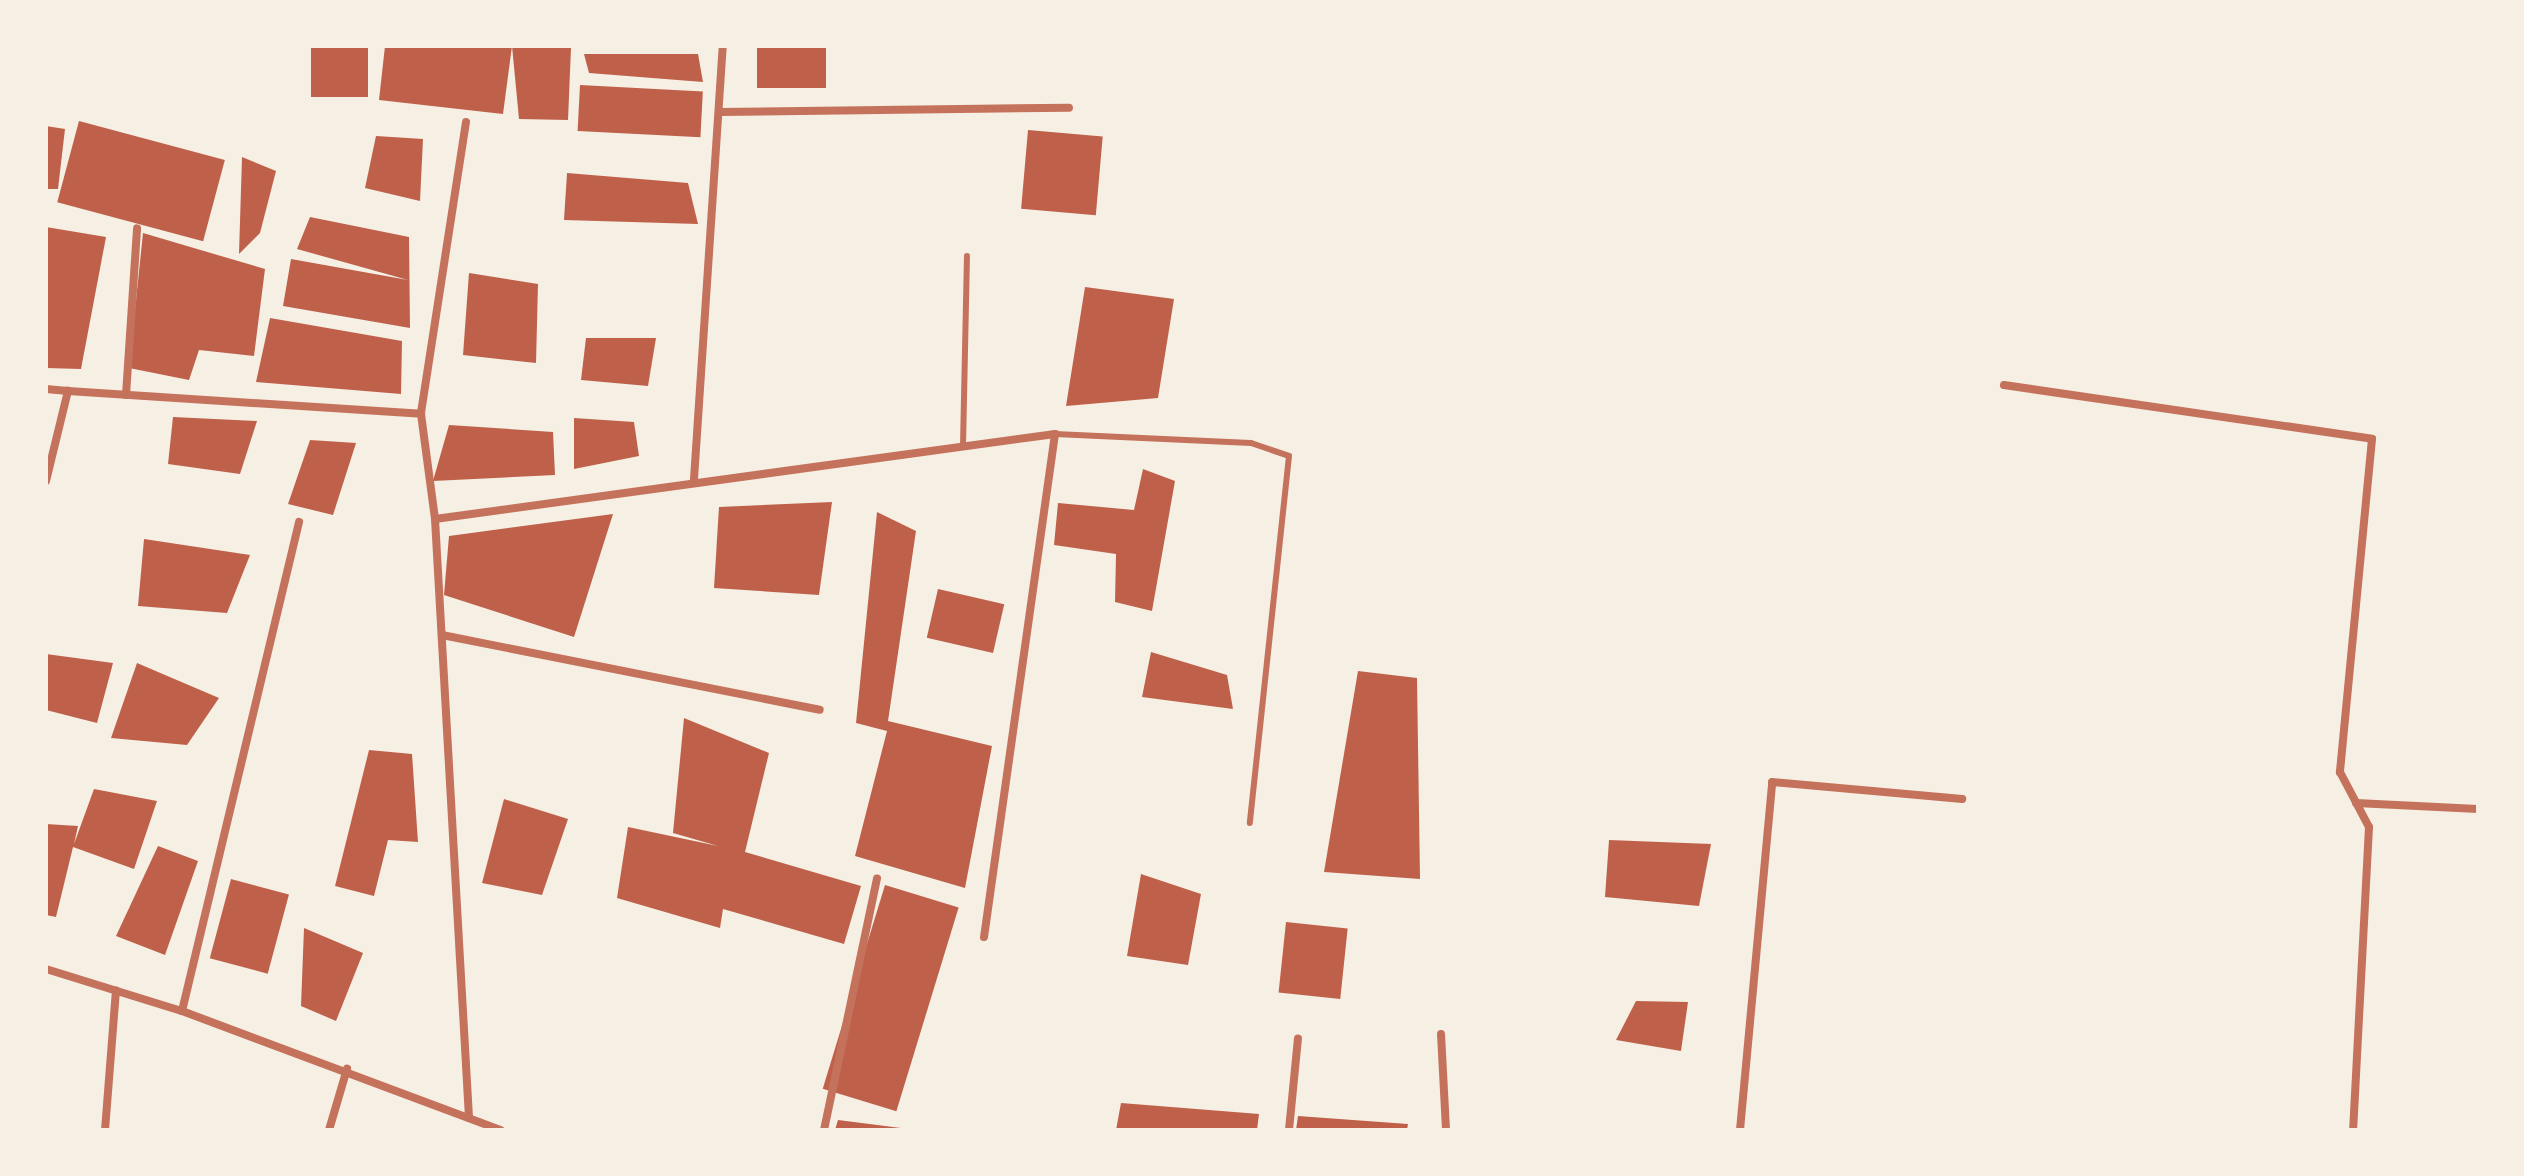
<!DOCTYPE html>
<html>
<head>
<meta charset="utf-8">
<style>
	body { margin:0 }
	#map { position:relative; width:2524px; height:1176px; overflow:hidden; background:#f6efe4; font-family:Barlow,sans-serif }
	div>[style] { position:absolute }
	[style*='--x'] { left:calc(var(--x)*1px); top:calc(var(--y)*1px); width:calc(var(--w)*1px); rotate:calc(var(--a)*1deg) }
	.building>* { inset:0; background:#bf614a; transform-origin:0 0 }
	.service>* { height:6px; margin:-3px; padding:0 3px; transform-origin:3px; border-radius:3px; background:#c5725c }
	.minor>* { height:8px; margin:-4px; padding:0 4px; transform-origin:4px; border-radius:4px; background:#c5725c }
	span { translate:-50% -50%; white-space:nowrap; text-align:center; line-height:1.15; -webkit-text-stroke:8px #f6efe4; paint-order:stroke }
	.frame { position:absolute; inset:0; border:48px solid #f6efe4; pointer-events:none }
</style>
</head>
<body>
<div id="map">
	<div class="building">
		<div style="left:311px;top:46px;width:57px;height:51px"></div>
		<div style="clip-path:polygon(385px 46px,512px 46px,503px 114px,379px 100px)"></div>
		<div style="clip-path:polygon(512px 46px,571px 48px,568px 120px,519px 119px)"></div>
		<div style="left:757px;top:46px;width:69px;height:42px"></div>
		<div style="clip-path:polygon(584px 54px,698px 54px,703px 82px,589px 73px)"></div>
		<div style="left:580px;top:85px;width:123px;height:46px;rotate:3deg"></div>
		<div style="left:79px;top:121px;width:151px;height:84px;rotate:15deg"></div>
		<div style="clip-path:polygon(46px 126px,65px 129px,58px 189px,46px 189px)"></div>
		<div style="left:1028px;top:130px;width:75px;height:79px;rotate:5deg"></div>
		<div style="clip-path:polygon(376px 136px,423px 139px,420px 201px,365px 188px)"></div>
		<div style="clip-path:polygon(242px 157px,276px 171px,260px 233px,239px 254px)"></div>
		<div style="clip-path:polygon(567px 173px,688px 183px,698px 224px,564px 220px)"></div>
		<div style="clip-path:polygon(310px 217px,409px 237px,410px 328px,283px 306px,291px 259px,408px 280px,297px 249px)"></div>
		<div style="clip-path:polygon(46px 227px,106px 237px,81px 369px,46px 368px)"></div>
		<div style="clip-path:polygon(143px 233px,265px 269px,254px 356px,199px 350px,189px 380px,129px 368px)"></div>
		<div style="clip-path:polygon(469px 273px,538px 284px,536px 363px,463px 355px)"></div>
		<div style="clip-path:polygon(1085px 287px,1174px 299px,1158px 398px,1066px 406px)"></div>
		<div style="clip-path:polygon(270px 318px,402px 341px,401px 394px,256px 382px)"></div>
		<div style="clip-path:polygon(586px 338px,656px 338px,648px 386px,581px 380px)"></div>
		<div style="clip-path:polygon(173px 417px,257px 421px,240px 474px,168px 464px)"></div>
		<div style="clip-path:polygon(574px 418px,634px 422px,639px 456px,574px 469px)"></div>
		<div style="clip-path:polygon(449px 425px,553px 432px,555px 475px,433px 481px)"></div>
		<div style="clip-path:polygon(310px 440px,356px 443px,333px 515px,288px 504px)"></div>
		<div style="clip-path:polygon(1143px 469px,1175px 481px,1152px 611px,1115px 602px,1116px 554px,1054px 545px,1058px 503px,1134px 510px)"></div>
		<div style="clip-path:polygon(832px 502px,819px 595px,714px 588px,719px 507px)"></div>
		<div style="clip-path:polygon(877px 512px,916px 531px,888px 721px,992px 746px,965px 888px,855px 856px,887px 731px,856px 723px)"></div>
		<div style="clip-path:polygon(613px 514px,574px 637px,444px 595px,449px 536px)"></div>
		<div style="clip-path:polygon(144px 539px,250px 555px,227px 613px,138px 606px)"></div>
		<div style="left:938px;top:589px;width:68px;height:50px;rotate:13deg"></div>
		<div style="clip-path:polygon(1151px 652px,1227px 675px,1233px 709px,1142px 697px)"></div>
		<div style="clip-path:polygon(46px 654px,113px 663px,97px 723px,46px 710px)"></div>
		<div style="clip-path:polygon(137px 663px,219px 698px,187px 745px,111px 738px)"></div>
		<div style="clip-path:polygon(1358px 671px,1417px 678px,1420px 879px,1324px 872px)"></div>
		<div style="clip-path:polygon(684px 718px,769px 753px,745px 852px,861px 886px,844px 944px,723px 909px,720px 928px,617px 898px,628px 827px,718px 846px,673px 833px)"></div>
		<div style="clip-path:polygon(369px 750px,412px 754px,418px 842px,388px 840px,374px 896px,335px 886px)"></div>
		<div style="clip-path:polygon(94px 789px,157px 801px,134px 869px,73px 847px,56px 917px,46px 915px,46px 824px,78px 826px,74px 844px)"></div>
		<div style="clip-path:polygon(504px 799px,568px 819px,542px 895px,482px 883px)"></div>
		<div style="clip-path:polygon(1609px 840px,1711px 844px,1699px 906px,1605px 897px)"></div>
		<div style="clip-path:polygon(158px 846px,198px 861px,165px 955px,116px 936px)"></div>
		<div style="clip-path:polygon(1141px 874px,1201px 894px,1188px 965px,1127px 956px)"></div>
		<div style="left:231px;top:879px;width:60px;height:82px;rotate:15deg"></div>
		<div style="left:885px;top:885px;width:77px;height:213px;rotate:17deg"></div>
		<div style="left:1286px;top:922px;width:62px;height:71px;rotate:6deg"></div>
		<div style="clip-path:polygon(304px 928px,363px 953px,336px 1021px,301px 1006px)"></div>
		<div style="clip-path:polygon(1636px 1001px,1688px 1002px,1681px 1051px,1616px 1040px)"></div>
		<div style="clip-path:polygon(1121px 1103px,1259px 1114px,1257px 1130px,1116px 1130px)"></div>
		<div style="clip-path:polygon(1298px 1116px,1408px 1124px,1407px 1130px,1296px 1130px)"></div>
		<div style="clip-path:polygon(838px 1120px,901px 1128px,901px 1130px,835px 1130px)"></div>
	</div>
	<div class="service">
		<div style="--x:1055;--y:434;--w:196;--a:2.6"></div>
		<div style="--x:1251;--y:443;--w:40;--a:18.9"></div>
		<div style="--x:1289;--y:456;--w:369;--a:96.1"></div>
		<div style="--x:963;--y:446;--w:190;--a:-88.8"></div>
	</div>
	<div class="minor">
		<div style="--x:719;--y:112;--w:350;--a:-0.7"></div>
		<div style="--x:466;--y:122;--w:295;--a:98.8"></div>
		<div style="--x:421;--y:414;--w:106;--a:82.4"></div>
		<div style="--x:435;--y:519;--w:600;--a:86.75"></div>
		<div style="--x:2004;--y:385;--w:372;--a:8.3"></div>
		<div style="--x:2372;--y:439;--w:335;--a:95.5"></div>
		<div style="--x:2340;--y:772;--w:62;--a:62.2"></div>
		<div style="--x:2369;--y:827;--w:303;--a:93"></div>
		<div style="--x:46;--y:389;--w:22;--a:5"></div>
		<div style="--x:126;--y:395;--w:167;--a:-86.2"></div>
		<div style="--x:694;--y:479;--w:434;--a:-86.2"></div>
		<div style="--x:46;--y:481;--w:93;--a:-76.3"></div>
		<div style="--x:68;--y:391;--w:354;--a:3.7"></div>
		<div style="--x:435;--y:519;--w:626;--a:-7.81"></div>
		<div style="--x:1055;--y:434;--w:508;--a:98.03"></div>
		<div style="--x:442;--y:635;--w:385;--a:11.2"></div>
		<div style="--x:2356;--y:803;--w:122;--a:2.8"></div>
		<div style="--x:46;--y:969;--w:142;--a:17.2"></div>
		<div style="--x:182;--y:1011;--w:340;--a:20.5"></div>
		<div style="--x:182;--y:1011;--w:503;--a:-76.54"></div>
		<div style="--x:1441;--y:1034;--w:96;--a:87"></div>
		<div style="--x:105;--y:1130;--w:140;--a:-85.5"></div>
		<div style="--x:329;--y:1130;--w:64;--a:-73.6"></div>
		<div style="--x:824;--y:1130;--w:257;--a:-78.1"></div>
		<div style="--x:1289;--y:1130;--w:92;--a:-84.4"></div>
		<div style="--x:1740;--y:1130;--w:349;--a:-84.7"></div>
		<div style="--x:1772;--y:782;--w:191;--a:5.1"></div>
	</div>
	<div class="frame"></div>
</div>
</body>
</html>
